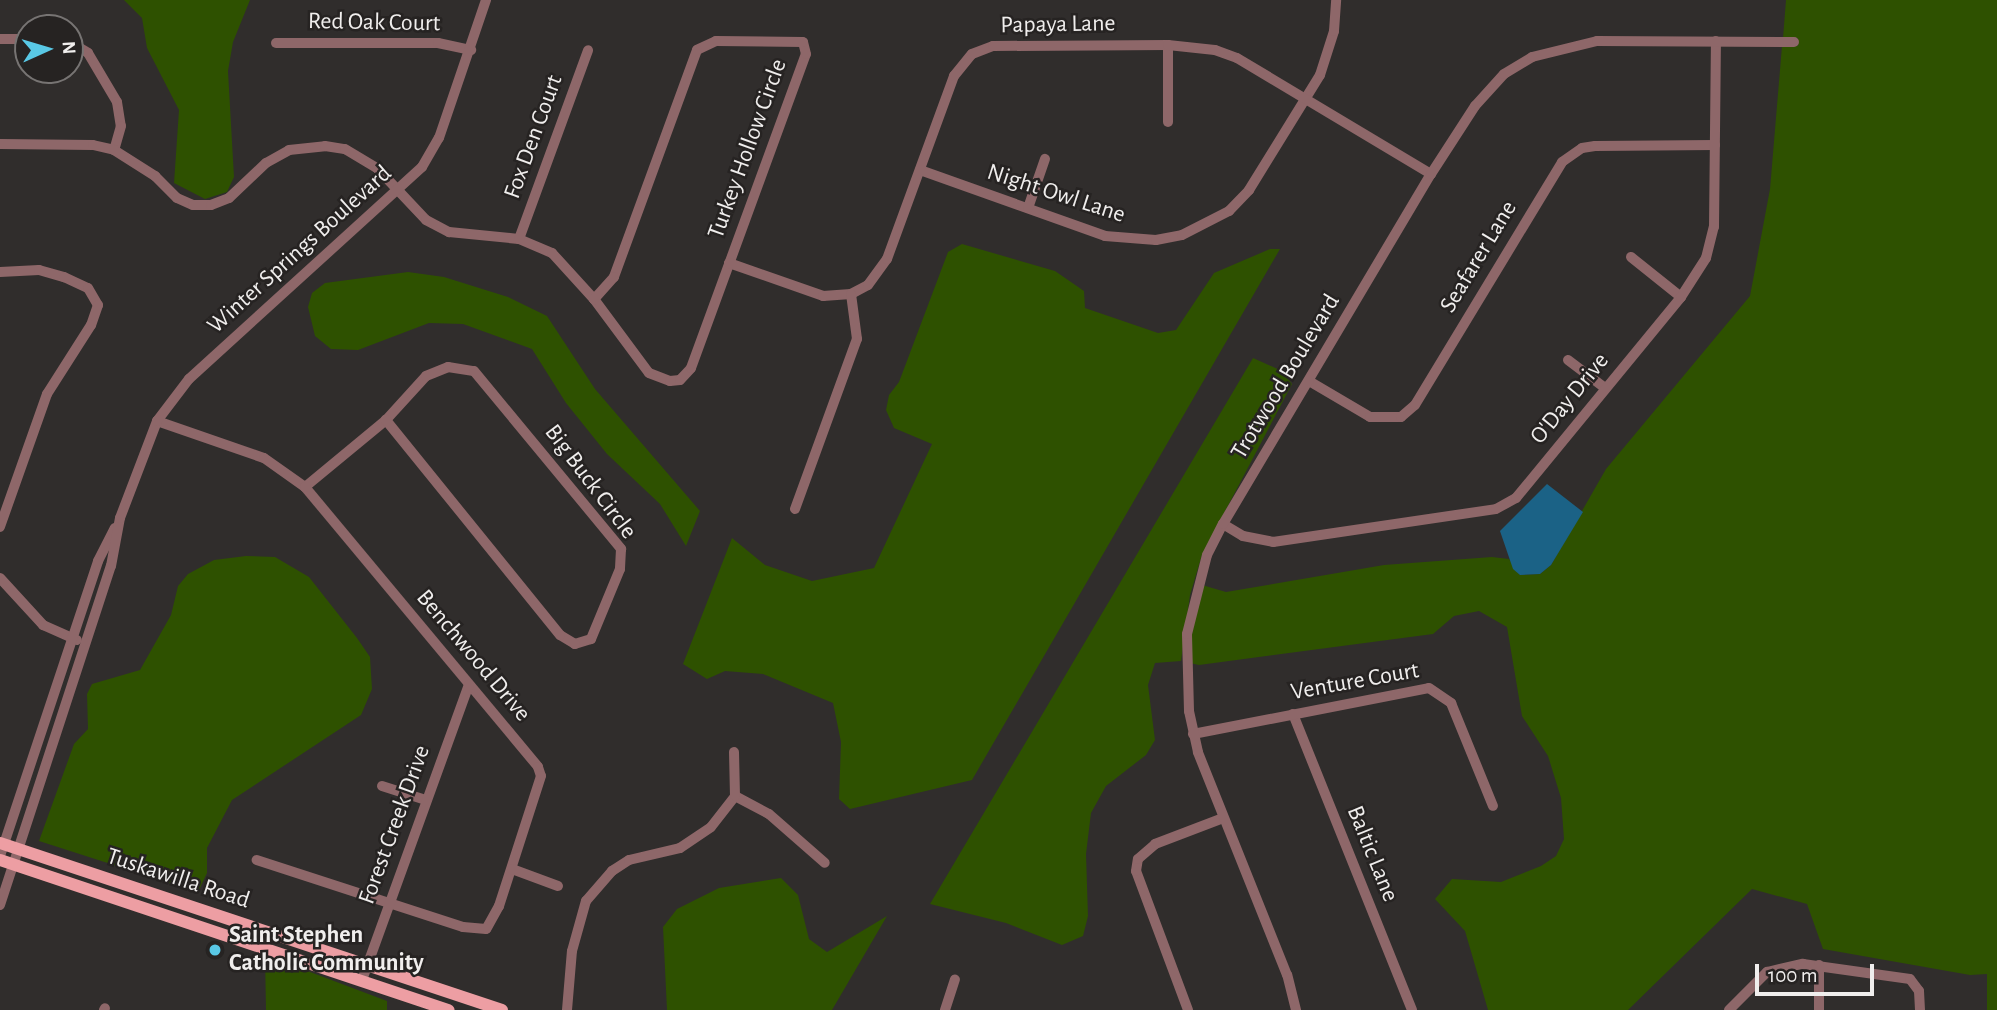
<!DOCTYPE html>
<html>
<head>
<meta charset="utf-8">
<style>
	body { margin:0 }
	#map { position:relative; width:1997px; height:1010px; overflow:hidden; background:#302d2c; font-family:"Alegreya Sans",sans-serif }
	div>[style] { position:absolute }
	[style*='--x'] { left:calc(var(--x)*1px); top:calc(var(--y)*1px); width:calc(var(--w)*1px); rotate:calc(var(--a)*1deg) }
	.green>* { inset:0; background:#2e5100 }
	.water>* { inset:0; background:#1b6286 }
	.minor>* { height:10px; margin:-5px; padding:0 5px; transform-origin:5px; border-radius:5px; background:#8e6769 }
	.major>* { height:12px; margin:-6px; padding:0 6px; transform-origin:6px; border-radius:6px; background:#ed9ea3 }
	.dots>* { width:19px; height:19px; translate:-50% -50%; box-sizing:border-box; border:4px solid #262322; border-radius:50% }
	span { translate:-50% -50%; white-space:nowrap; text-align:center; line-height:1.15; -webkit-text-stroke:5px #262322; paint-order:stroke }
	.street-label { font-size:24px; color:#f0eeed }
	.poi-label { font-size:24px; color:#f0eeed; font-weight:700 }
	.left { translate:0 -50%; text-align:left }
	.north { position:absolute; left:14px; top:14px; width:70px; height:70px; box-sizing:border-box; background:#262322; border:2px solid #777473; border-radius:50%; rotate:86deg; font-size:19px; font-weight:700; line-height:28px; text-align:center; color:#f0eeed }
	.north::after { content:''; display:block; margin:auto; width:24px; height:32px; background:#59c8e5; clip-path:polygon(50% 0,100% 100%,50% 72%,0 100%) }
	.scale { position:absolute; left:1755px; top:964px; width:119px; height:32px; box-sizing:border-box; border:4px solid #f0eeed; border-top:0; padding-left:9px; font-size:21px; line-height:24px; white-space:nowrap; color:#f0eeed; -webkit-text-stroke:5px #262322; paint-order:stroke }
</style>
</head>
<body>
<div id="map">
	<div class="green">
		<div style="clip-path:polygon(124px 0,250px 0,233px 42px,228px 71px,234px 177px,227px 192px,205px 199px,174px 183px,179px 110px,147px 48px,142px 18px)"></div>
		<div style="clip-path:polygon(1786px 0,1997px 0,1997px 1010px,1987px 1010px,1987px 974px,1970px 975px,1823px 949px,1807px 904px,1752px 889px,1628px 1010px,1488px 1010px,1465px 931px,1435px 899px,1452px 879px,1501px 882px,1541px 866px,1556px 856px,1564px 839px,1561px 798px,1548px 756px,1522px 716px,1507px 627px,1479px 611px,1454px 616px,1433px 634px,1199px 665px,1190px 663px,1192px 634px,1202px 585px,1226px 592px,1384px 565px,1492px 557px,1509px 559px,1520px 575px,1540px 574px,1551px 565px,1606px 469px,1750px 296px,1770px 189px,1782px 46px,1798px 46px,1798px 38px,1783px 38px)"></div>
		<div style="clip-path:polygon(962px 244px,1055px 271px,1084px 291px,1085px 308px,1158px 333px,1176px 330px,1214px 273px,1270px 249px,1280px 249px,972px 780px,850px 809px,839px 799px,841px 742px,833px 703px,763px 674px,725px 671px,707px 679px,683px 664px,732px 538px,765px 565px,812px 581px,874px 568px,932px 444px,894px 428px,886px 410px,889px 395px,899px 382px,948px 252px)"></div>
		<div style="clip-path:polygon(408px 272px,444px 277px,508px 297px,547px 316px,595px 389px,700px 511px,686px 546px,660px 504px,607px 454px,566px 403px,532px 349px,463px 324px,429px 323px,358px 350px,331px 349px,315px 336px,308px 307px,312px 293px,325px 283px)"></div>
		<div style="clip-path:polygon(1253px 358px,1282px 371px,1292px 384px,1202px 555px,1190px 595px,1181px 661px,1155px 663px,1148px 685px,1155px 740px,1146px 755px,1106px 786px,1091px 813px,1086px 854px,1088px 916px,1083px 936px,1062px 945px,1006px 923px,930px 904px)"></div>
		<div style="clip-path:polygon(246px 556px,275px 557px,309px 577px,357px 638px,370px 657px,372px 689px,361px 715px,232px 800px,207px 848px,207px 873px,198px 892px,39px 841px,74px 744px,88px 729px,87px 694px,92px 684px,140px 670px,171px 615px,178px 586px,188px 574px,214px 560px)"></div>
		<div style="clip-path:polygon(781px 878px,798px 895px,809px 939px,827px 952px,887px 916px,832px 1010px,667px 1010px,663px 927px,677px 909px,719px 888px)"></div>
		<div style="clip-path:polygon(265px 955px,387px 1001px,387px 1010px,266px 1010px)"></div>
	</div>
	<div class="water">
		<div style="clip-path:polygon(1547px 484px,1583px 512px,1551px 565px,1540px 574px,1520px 575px,1513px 569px,1500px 531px)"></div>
	</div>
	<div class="minor">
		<div style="--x:0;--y:39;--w:28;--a:0"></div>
		<div style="--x:70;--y:42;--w:21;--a:31"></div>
		<div style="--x:88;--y:53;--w:57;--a:59.4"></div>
		<div style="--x:117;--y:102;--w:24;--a:81"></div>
		<div style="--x:121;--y:126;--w:25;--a:106"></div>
		<div style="--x:276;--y:43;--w:162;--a:0"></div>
		<div style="--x:438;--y:43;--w:34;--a:12"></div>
		<div style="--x:1168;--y:122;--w:77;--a:-90"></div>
		<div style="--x:0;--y:144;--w:93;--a:0.6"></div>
		<div style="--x:93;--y:145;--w:22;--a:13"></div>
		<div style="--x:114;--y:150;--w:49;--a:32.4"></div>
		<div style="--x:155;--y:176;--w:31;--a:45"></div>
		<div style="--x:177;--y:198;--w:17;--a:24"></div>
		<div style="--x:193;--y:205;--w:18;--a:0"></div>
		<div style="--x:211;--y:205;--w:19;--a:-21"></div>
		<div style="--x:229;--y:198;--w:51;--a:-43.4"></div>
		<div style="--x:266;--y:163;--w:26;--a:-29"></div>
		<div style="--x:289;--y:150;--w:36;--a:-6"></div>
		<div style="--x:325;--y:146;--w:20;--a:9"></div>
		<div style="--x:345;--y:149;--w:37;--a:31"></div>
		<div style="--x:377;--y:168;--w:71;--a:46.7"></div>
		<div style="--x:426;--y:220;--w:26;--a:28"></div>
		<div style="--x:449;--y:232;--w:70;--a:5.7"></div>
		<div style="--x:519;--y:239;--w:36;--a:23"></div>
		<div style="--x:552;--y:253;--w:62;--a:47.6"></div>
		<div style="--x:594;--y:299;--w:92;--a:53.4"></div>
		<div style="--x:649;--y:373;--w:22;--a:21"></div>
		<div style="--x:670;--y:381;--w:10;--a:-6"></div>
		<div style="--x:680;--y:380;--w:16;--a:-47"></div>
		<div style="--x:691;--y:368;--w:334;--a:-69.9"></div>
		<div style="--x:806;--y:54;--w:12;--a:-104"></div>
		<div style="--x:803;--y:42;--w:87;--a:-179.3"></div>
		<div style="--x:716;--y:41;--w:21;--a:155"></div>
		<div style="--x:697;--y:50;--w:242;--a:110.1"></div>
		<div style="--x:614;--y:277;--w:30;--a:132"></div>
		<div style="--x:920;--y:170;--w:196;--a:19.6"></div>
		<div style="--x:1105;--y:236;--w:51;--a:4.5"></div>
		<div style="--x:1156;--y:240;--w:26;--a:-11"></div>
		<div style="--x:1182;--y:235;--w:53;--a:-27.1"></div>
		<div style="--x:1229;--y:211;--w:29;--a:-46"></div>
		<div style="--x:1249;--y:190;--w:135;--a:-58.3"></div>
		<div style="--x:1320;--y:75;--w:46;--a:-72.3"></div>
		<div style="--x:1334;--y:31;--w:31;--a:-86"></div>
		<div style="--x:1028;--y:208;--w:52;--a:-70.9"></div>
		<div style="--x:519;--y:239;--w:201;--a:-69.9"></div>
		<div style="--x:1631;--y:257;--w:64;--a:38.7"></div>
		<div style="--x:729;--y:263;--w:100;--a:19.3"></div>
		<div style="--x:823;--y:296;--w:28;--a:-4"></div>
		<div style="--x:851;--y:294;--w:19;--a:-28"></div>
		<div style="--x:868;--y:285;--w:32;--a:-54"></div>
		<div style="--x:887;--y:259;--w:195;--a:-69.9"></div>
		<div style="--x:954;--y:76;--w:28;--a:-51"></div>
		<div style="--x:972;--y:54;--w:22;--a:-21"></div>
		<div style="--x:993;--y:46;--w:175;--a:-0.3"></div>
		<div style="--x:1168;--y:45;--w:47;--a:6.1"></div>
		<div style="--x:1215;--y:50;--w:23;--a:20"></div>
		<div style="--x:1237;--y:58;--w:226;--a:30.9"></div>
		<div style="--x:0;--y:272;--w:39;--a:-3"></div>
		<div style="--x:39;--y:270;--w:26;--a:16"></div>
		<div style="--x:64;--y:277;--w:26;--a:25"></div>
		<div style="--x:88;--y:288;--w:20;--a:60"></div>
		<div style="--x:98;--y:305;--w:21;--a:109"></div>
		<div style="--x:91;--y:325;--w:82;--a:122.5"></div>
		<div style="--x:47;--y:394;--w:141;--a:109.5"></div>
		<div style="--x:1568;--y:360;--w:46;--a:37.1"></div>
		<div style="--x:1309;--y:381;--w:71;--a:30.5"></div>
		<div style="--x:1370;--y:417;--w:31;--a:0"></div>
		<div style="--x:1401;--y:417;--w:18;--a:-41"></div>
		<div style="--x:1415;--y:405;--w:284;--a:-58.8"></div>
		<div style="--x:1562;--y:162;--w:24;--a:-35"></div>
		<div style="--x:1582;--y:148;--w:13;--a:-9"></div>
		<div style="--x:1595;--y:146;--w:120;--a:-0.5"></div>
		<div style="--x:157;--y:421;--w:113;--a:19.1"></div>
		<div style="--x:264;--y:458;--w:50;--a:35.3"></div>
		<div style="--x:305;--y:487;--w:364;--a:50.2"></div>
		<div style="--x:538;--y:767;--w:9;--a:72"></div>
		<div style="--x:541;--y:776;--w:137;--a:107.9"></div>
		<div style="--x:499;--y:906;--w:26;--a:119"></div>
		<div style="--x:486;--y:929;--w:23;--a:-175"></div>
		<div style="--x:463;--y:927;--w:217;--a:-162"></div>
		<div style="--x:305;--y:487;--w:105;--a:-39.6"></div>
		<div style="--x:386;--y:420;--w:59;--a:-47.7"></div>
		<div style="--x:426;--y:376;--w:24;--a:-22"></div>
		<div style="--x:448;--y:367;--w:26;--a:9"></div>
		<div style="--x:474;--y:371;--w:231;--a:50.4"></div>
		<div style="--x:621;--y:549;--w:20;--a:93"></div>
		<div style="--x:620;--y:569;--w:76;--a:112.5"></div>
		<div style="--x:591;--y:639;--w:17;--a:163"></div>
		<div style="--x:575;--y:644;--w:17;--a:-149"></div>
		<div style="--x:560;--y:635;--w:277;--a:-129"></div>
		<div style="--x:795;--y:509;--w:181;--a:-70"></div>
		<div style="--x:857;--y:339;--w:45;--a:-97.6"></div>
		<div style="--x:1223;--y:524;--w:23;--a:31"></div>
		<div style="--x:1243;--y:536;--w:31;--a:11"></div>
		<div style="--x:1273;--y:542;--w:225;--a:-8.4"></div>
		<div style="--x:1496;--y:509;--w:23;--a:-29"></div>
		<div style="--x:1516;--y:498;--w:260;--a:-50.6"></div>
		<div style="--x:1681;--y:297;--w:46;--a:-57.3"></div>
		<div style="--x:1706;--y:258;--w:32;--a:-76"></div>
		<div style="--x:1714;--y:227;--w:186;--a:-89.4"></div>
		<div style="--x:0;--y:578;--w:64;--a:47.5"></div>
		<div style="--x:43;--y:625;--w:37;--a:24"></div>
		<div style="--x:1293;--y:714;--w:319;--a:68.1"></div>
		<div style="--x:1193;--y:734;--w:240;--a:-11"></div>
		<div style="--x:1429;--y:688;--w:27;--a:34"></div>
		<div style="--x:1451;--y:703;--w:111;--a:67.8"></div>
		<div style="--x:382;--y:786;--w:46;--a:17.7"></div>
		<div style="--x:735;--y:796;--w:38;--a:28"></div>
		<div style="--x:769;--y:814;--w:74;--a:41.2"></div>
		<div style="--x:0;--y:856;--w:311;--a:-71.6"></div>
		<div style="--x:98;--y:561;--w:37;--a:-63"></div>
		<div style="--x:512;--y:869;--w:49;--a:20.3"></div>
		<div style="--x:0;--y:905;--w:357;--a:-71.9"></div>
		<div style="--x:111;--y:566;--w:49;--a:-79.4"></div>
		<div style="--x:120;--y:518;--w:104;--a:-69.1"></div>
		<div style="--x:157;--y:421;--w:53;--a:-52.7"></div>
		<div style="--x:189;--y:379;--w:315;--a:-42.3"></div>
		<div style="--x:422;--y:167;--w:34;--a:-60"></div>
		<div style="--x:439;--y:138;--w:146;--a:-71.2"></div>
		<div style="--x:362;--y:980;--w:314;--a:-70.1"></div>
		<div style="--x:104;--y:1010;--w:2;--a:-63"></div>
		<div style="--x:567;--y:1010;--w:59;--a:-85.2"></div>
		<div style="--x:572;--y:951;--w:52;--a:-74.4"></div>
		<div style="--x:586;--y:901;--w:40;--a:-49"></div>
		<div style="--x:612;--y:871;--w:20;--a:-33"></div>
		<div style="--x:629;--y:860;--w:52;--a:-13.2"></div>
		<div style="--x:680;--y:848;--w:37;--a:-34"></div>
		<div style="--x:711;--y:827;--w:39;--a:-52"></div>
		<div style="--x:735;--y:796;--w:44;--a:-91.3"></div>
		<div style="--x:945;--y:1010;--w:32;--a:-72"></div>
		<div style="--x:1188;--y:1010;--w:148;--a:-110.5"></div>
		<div style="--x:1136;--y:871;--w:12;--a:-81"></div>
		<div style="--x:1138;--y:859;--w:23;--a:-41"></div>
		<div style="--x:1155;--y:844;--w:73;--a:-20.9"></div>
		<div style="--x:1296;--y:1010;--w:36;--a:-104"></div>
		<div style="--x:1287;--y:975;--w:240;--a:-111.8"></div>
		<div style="--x:1198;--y:752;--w:42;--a:-102.4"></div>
		<div style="--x:1189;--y:711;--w:77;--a:-91.5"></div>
		<div style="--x:1187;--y:634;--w:81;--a:-75.8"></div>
		<div style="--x:1207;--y:555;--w:35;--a:-63"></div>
		<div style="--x:1223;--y:524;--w:407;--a:-59.3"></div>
		<div style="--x:1431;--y:174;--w:81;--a:-57.1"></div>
		<div style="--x:1475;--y:106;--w:43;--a:-47.8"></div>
		<div style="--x:1504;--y:74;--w:33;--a:-31"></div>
		<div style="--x:1532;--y:57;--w:67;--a:-13.8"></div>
		<div style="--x:1597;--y:41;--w:197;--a:0.3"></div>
		<div style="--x:1729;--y:1010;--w:54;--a:-45"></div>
		<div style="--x:1767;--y:972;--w:37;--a:-13"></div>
		<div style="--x:1803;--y:964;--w:108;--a:8"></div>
		<div style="--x:1910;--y:979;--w:15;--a:53"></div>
		<div style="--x:1919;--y:991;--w:19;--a:87"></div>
		<div style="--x:1819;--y:1010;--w:45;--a:-90"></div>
	</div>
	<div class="major">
		<div style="--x:0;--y:843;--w:529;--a:18.4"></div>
		<div style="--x:0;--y:860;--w:473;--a:18.5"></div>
	</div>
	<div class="dots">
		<div style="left:215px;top:950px;background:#59c8e5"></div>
	</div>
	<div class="street-label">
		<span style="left:374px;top:23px;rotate:1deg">Red Oak Court</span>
		<span style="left:1058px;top:25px;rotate:-1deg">Papaya Lane</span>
		<span style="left:534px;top:137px;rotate:-70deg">Fox Den Court</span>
		<span style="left:748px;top:149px;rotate:-70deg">Turkey Hollow Circle</span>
		<span style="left:1056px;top:194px;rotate:18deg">Night Owl Lane</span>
		<span style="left:300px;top:250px;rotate:-42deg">Winter Springs Boulevard</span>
		<span style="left:1479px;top:257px;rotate:-59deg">Seafarer Lane</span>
		<span style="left:1286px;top:377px;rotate:-59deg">Trotwood Boulevard</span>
		<span style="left:1570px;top:399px;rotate:-51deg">O'Day Drive</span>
		<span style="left:590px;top:482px;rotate:53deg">Big Buck Circle</span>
		<span style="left:473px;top:656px;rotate:50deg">Benchwood Drive</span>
		<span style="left:1355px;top:682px;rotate:-10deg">Venture Court</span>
		<span style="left:395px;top:825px;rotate:-70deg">Forest Creek Drive</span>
		<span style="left:1372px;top:854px;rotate:68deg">Baltic Lane</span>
		<span style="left:178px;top:879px;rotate:18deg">Tuskawilla Road</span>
	</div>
	<div class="poi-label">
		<span class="left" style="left:229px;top:950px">Saint Stephen<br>Catholic Community</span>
	</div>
	<div class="north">N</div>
	<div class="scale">100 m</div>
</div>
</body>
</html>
